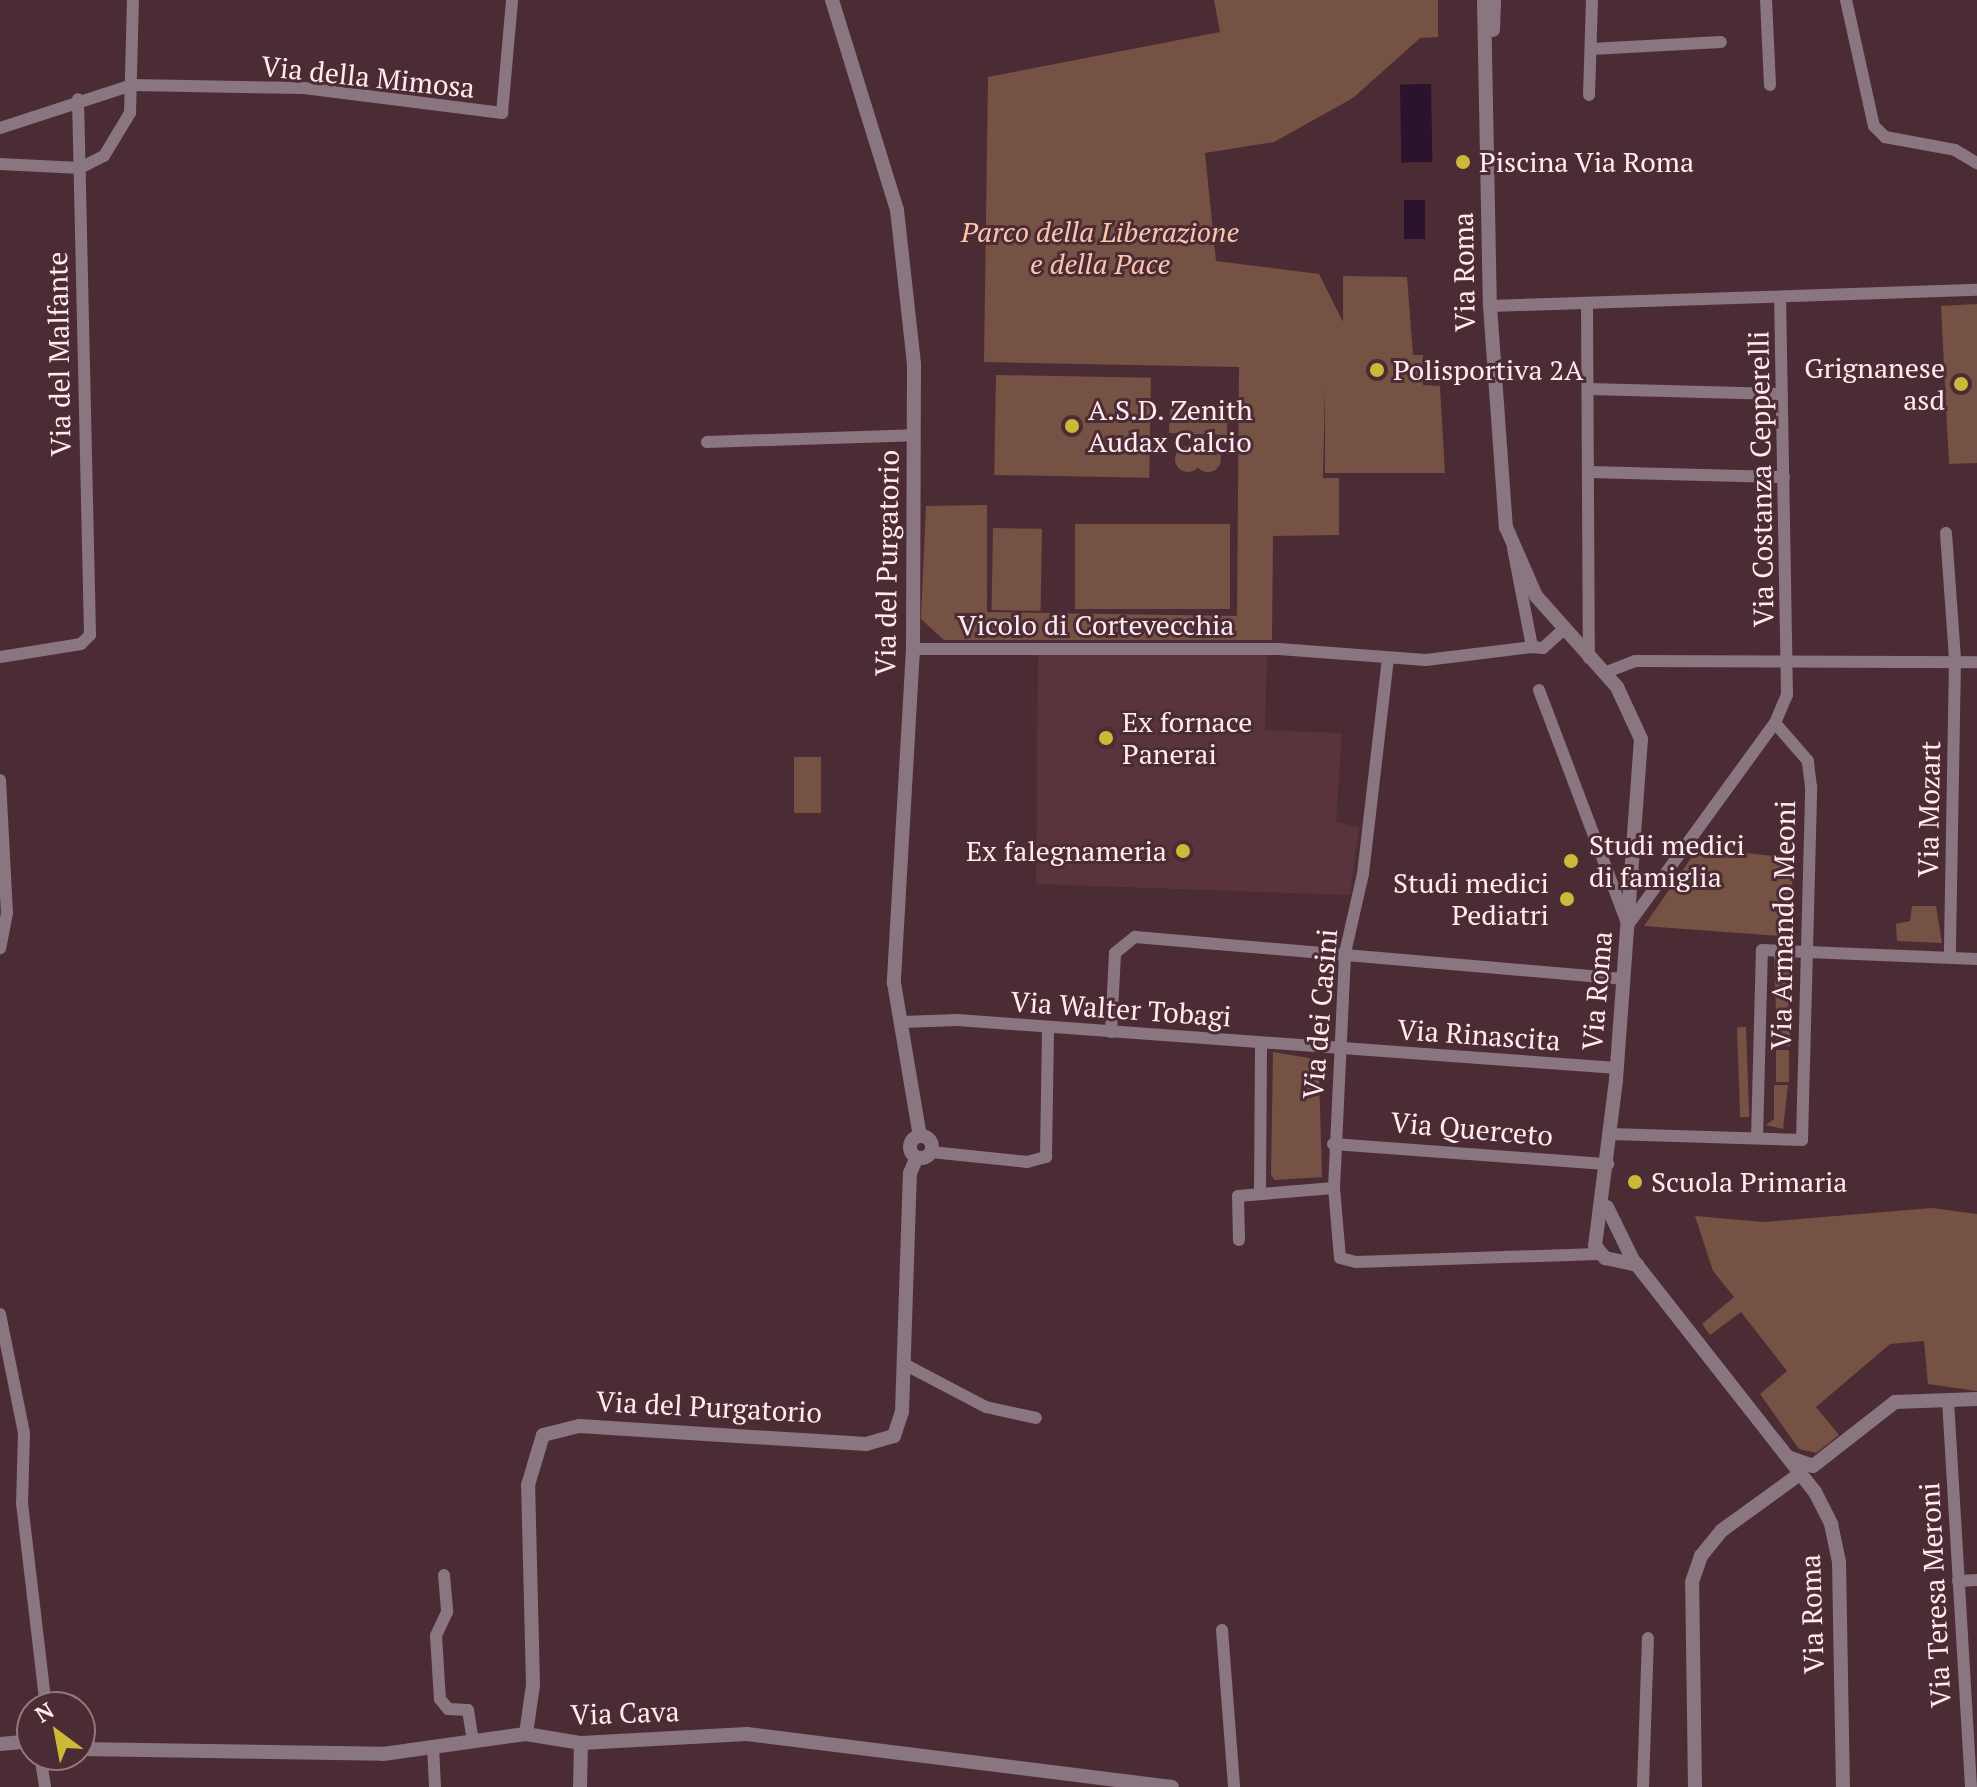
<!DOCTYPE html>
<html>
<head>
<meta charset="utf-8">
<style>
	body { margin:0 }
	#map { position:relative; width:1977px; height:1787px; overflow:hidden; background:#4b2c34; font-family:"PT Serif",serif }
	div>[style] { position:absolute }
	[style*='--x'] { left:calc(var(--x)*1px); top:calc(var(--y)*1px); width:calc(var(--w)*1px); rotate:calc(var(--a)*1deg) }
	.built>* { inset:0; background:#59343d }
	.green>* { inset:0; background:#765244; transform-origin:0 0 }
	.round { border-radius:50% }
	.water>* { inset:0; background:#2b122d; transform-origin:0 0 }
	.minor>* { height:12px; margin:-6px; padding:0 6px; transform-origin:6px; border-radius:6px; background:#897680 }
	.tertiary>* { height:14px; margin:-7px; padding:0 7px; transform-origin:7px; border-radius:7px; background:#897680 }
	.tertiary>.ring { margin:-7px; padding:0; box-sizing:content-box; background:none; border:14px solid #897680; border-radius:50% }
	.dots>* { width:22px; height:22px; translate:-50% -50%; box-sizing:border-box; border:4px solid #4b2c34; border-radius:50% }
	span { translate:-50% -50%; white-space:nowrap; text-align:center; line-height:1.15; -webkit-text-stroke:6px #4b2c34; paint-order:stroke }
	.street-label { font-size:28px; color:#ffeaee }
	.poi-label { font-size:28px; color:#ffeaee }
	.left { translate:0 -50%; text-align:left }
	.right { translate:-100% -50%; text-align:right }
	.park-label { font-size:28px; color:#fec5ae; font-style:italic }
	.north { position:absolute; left:16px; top:1691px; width:80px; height:80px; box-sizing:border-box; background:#4b2c34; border:2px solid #93787e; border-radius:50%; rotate:328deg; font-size:22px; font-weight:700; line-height:32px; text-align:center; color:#ffeaee }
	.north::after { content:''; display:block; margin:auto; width:28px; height:36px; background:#ccb938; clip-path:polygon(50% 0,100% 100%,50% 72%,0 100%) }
</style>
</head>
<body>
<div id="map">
	<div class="built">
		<div style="clip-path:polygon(1038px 654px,1267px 654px,1265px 730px,1342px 733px,1336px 822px,1359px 827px,1350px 895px,1036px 884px)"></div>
	</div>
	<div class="green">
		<div style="clip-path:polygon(1214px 0,1438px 0,1438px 37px,1420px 38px,1353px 98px,1274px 142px,1205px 153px,1216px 261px,1319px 274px,1343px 322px,1343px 276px,1407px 277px,1413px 355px,1423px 355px,1423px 385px,1440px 386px,1445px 473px,1325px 473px,1325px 385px,1323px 478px,1339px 478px,1339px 535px,1273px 536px,1272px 640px,944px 640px,921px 619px,926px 506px,987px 505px,987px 612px,1237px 616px,1239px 367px,984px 362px,988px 77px,1220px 32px)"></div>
		<div style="clip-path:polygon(1977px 304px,1977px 463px,1949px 464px,1941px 306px)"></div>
		<div style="left:996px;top:375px;width:155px;height:100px;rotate:1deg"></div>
		<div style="left:1170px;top:403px;width:58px;height:30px;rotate:2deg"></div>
		<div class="round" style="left:1195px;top:446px;width:26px;height:26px"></div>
		<div class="round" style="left:1175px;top:446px;width:26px;height:26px"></div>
		<div style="left:1075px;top:524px;width:155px;height:85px"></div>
		<div style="left:993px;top:528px;width:49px;height:82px;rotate:1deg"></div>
		<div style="left:794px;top:757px;width:27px;height:56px"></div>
		<div style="clip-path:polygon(1698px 848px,1791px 858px,1795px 937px,1644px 926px)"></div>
		<div style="clip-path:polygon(1912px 906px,1936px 906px,1942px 943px,1897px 941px,1896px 924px,1910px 921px)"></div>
		<div style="clip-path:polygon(1774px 956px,1791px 960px,1789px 1010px,1776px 1010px)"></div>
		<div style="left:1776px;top:1013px;width:14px;height:33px"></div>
		<div style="left:1746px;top:1027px;width:90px;height:9px;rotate:88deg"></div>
		<div style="left:1776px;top:1050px;width:13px;height:32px"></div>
		<div style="clip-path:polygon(1273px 1052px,1327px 1061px,1319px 1072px,1322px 1177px,1274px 1180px,1271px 1174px)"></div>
		<div style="clip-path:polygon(1774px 1085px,1788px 1085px,1783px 1129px,1766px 1125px,1774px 1119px)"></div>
		<div style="clip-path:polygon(1932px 1208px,1977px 1214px,1977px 1391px,1928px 1384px,1924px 1341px,1890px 1344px,1816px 1407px,1839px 1435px,1816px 1453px,1799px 1449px,1760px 1394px,1787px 1371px,1741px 1312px,1710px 1335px,1702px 1324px,1734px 1297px,1713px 1271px,1695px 1216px,1764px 1222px)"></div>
	</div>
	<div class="water">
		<div style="left:1431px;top:84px;width:78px;height:31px;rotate:89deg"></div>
		<div style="left:1404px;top:200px;width:21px;height:39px"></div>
	</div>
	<div class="minor">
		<div style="--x:1766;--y:0;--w:85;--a:87.3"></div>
		<div style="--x:1846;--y:0;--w:129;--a:77.5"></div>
		<div style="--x:1874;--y:126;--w:16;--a:45"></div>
		<div style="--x:1885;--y:137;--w:71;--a:10.5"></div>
		<div style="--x:1955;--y:150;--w:26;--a:31"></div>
		<div style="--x:1591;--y:49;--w:130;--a:-3.1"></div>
		<div style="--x:1589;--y:95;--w:95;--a:-88.2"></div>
		<div style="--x:0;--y:128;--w:139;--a:-18"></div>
		<div style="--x:132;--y:85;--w:172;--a:1"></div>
		<div style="--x:304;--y:88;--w:200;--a:7.2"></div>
		<div style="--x:502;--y:113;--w:113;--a:-84.9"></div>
		<div style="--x:0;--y:164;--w:80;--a:2.9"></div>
		<div style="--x:80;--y:168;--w:27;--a:-27"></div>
		<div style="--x:104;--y:156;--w:50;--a:-58.8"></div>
		<div style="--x:130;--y:113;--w:113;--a:-88.5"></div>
		<div style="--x:1587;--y:303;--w:355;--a:89.7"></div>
		<div style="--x:1490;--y:306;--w:487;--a:-1.9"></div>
		<div style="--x:1589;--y:389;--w:193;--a:1.5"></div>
		<div style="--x:707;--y:442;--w:207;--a:-1.9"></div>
		<div style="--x:1589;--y:472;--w:195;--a:1.5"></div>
		<div style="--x:1946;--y:533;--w:127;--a:85.9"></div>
		<div style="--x:1955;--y:660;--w:298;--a:91"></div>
		<div style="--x:1513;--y:548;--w:101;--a:79.1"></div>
		<div style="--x:1532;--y:647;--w:11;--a:5"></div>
		<div style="--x:1543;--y:648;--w:25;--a:-42"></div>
		<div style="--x:913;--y:649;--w:366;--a:0"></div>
		<div style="--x:1279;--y:649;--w:147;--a:4.3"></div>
		<div style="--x:1426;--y:660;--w:107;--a:-7"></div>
		<div style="--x:0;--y:657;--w:82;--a:-9.1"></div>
		<div style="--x:81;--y:644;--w:13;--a:-45"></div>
		<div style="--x:90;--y:635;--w:536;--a:-91.28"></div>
		<div style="--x:1604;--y:673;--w:33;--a:-21"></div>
		<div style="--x:1635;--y:661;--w:342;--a:0.2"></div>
		<div style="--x:1539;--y:690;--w:251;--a:69.3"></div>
		<div style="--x:1628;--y:925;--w:250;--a:-54"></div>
		<div style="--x:1775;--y:723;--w:30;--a:-67"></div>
		<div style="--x:1787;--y:695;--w:398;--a:-91"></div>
		<div style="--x:0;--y:780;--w:133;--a:87"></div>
		<div style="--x:7;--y:913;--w:36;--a:101"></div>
		<div style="--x:901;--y:1022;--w:56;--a:-2"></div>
		<div style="--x:957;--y:1020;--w:662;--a:4.16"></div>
		<div style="--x:1111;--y:1032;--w:79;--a:-87.1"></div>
		<div style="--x:1115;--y:953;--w:26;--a:-39"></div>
		<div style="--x:1135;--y:937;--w:491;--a:4.9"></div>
		<div style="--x:1610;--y:1134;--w:192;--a:1.8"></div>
		<div style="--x:1802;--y:1140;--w:353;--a:-88.5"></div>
		<div style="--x:1811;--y:787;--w:26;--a:-97"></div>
		<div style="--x:1808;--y:761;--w:50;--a:-131"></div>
		<div style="--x:1757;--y:1138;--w:188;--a:-88.5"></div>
		<div style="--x:1762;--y:950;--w:215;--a:2.4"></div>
		<div style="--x:1333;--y:1144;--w:276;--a:4.2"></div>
		<div style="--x:931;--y:1152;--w:97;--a:5.9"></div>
		<div style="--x:1027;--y:1162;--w:20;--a:-15"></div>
		<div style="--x:1046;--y:1157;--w:129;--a:-89.1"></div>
		<div style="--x:1334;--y:1188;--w:70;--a:85.1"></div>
		<div style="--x:1340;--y:1258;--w:16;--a:14"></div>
		<div style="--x:1356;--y:1262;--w:243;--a:-1.9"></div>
		<div style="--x:1260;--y:1191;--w:147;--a:-89.6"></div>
		<div style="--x:1239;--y:1240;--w:44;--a:-91.3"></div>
		<div style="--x:1238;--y:1196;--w:96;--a:-4.8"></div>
		<div style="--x:1334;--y:1188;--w:235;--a:-87.3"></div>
		<div style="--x:1345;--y:953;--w:81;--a:-77.2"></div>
		<div style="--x:1363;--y:874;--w:218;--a:-83.4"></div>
		<div style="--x:0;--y:1314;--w:121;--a:78.6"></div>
		<div style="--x:24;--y:1433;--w:70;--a:91.6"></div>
		<div style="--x:22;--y:1503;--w:205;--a:83.3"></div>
		<div style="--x:904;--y:1364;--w:93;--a:27.7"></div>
		<div style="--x:986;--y:1407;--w:51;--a:12.4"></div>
		<div style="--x:1948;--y:1400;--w:388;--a:86.6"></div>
		<div style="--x:444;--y:1575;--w:37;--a:85"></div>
		<div style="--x:447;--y:1612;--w:26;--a:115"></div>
		<div style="--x:436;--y:1636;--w:63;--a:86.4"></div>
		<div style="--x:440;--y:1699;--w:13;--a:51"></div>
		<div style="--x:448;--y:1709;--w:20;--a:3"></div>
		<div style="--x:468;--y:1710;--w:31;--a:81"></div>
		<div style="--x:1958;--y:1581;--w:19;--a:-3"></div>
		<div style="--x:1222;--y:1630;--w:157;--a:85.6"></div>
		<div style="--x:433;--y:1746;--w:41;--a:87.2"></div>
		<div style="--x:40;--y:1755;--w:32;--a:81"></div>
		<div style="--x:1643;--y:1787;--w:149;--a:-88.1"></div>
	</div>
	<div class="tertiary">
		<div style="--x:832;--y:0;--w:220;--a:72.8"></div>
		<div style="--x:897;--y:210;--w:155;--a:83.7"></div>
		<div style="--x:914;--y:364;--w:285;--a:90.2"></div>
		<div style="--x:913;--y:649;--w:335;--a:93.3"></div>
		<div style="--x:894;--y:983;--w:155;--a:80.4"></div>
		<div style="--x:1484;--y:0;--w:306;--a:88.9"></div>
		<div style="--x:1490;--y:306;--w:222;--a:85.9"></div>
		<div style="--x:1506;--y:527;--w:75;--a:66.5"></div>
		<div style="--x:1536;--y:596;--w:122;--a:48.3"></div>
		<div style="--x:1617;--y:687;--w:57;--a:65.2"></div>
		<div style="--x:1641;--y:739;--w:342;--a:94.2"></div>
		<div style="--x:1616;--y:1080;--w:167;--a:97.2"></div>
		<div style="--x:1595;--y:1246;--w:16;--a:50"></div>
		<div style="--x:1605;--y:1258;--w:33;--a:12"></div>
		<div style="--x:1493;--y:30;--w:30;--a:-88"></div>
		<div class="ring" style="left:910px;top:1136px;width:8px;height:8px"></div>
		<div style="--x:1607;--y:1207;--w:59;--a:63.9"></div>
		<div style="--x:1633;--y:1260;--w:295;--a:51.9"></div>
		<div style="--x:1815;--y:1492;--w:36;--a:63"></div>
		<div style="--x:1831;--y:1524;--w:38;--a:78"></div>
		<div style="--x:1839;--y:1561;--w:226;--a:89"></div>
		<div style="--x:1791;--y:1458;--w:23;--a:20"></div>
		<div style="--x:1813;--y:1466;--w:104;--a:-38"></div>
		<div style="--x:1895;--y:1402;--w:82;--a:-2.1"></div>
		<div style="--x:526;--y:1734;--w:49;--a:-81.9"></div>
		<div style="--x:533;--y:1685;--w:200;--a:-91.4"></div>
		<div style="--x:528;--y:1485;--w:52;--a:-73.3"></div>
		<div style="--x:543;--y:1435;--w:37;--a:-14"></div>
		<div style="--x:579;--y:1426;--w:288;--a:3.6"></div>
		<div style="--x:866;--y:1444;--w:29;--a:-16"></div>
		<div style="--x:894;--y:1436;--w:25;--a:-72"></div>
		<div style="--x:902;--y:1412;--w:239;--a:-88.1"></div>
		<div style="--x:910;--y:1173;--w:17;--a:-66"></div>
		<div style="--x:0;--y:1744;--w:32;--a:-5"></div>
		<div style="--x:80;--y:1749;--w:303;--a:0.9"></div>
		<div style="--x:383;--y:1754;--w:144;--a:-8"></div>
		<div style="--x:526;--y:1734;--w:56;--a:9.3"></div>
		<div style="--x:581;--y:1743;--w:166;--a:-3.1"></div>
		<div style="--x:747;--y:1734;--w:428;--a:7.1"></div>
		<div style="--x:580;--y:1787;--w:44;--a:-88.7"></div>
		<div style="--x:1695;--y:1787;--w:205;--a:-90.8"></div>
		<div style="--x:1692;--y:1582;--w:28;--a:-71"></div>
		<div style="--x:1701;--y:1556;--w:32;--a:-51"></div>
		<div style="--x:1721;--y:1531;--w:99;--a:-35.9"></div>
	</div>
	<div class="dots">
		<div style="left:1463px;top:162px;background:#ccb938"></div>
		<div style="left:1377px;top:370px;background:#ccb938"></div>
		<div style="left:1961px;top:384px;background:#ccb938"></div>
		<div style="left:1072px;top:426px;background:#ccb938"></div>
		<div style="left:1106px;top:738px;background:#ccb938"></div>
		<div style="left:1183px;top:851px;background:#ccb938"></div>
		<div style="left:1571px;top:861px;background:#ccb938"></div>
		<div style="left:1567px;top:899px;background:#ccb938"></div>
		<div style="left:1635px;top:1182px;background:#ccb938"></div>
	</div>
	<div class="street-label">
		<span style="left:368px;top:77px;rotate:6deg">Via della Mimosa</span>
		<span style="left:1464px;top:272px;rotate:-91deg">Via Roma</span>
		<span style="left:59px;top:354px;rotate:-91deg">Via del Malfante</span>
		<span style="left:1761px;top:479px;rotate:-91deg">Via Costanza Cepperelli</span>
		<span style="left:887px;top:563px;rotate:-89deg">Via del Purgatorio</span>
		<span style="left:1096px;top:625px">Vicolo di Cortevecchia</span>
		<span style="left:1929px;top:809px;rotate:-89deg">Via Mozart</span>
		<span style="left:1783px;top:925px;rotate:-89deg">Via Armando Meoni</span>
		<span style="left:1597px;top:991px;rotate:-85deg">Via Roma</span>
		<span style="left:1121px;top:1009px;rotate:4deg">Via Walter Tobagi</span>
		<span style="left:1320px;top:1014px;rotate:-85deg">Via dei Casini</span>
		<span style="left:1479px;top:1035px;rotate:4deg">Via Rinascita</span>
		<span style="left:1472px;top:1129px;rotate:5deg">Via Querceto</span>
		<span style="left:709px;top:1407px;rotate:3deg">Via del Purgatorio</span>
		<span style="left:1935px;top:1595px;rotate:-93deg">Via Teresa Meroni</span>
		<span style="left:1812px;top:1614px;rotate:-92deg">Via Roma</span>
		<span style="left:625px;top:1713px;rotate:-2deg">Via Cava</span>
	</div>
	<div class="poi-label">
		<span class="left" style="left:1479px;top:162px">Piscina Via Roma</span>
		<span class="right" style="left:1945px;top:384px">Grignanese<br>asd</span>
		<span class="left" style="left:1393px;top:370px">Polisportiva 2A</span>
		<span class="left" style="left:1088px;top:426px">A.S.D. Zenith<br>Audax Calcio</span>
		<span class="left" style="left:1122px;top:738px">Ex fornace<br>Panerai</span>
		<span class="left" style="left:1589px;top:861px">Studi medici<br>di famiglia</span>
		<span class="right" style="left:1167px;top:851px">Ex falegnameria</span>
		<span class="right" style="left:1549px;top:899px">Studi medici<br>Pediatri</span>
		<span class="left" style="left:1651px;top:1182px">Scuola Primaria</span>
	</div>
	<div class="park-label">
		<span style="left:1100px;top:248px">Parco della Liberazione<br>e della Pace</span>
	</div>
	<div class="north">N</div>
</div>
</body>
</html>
